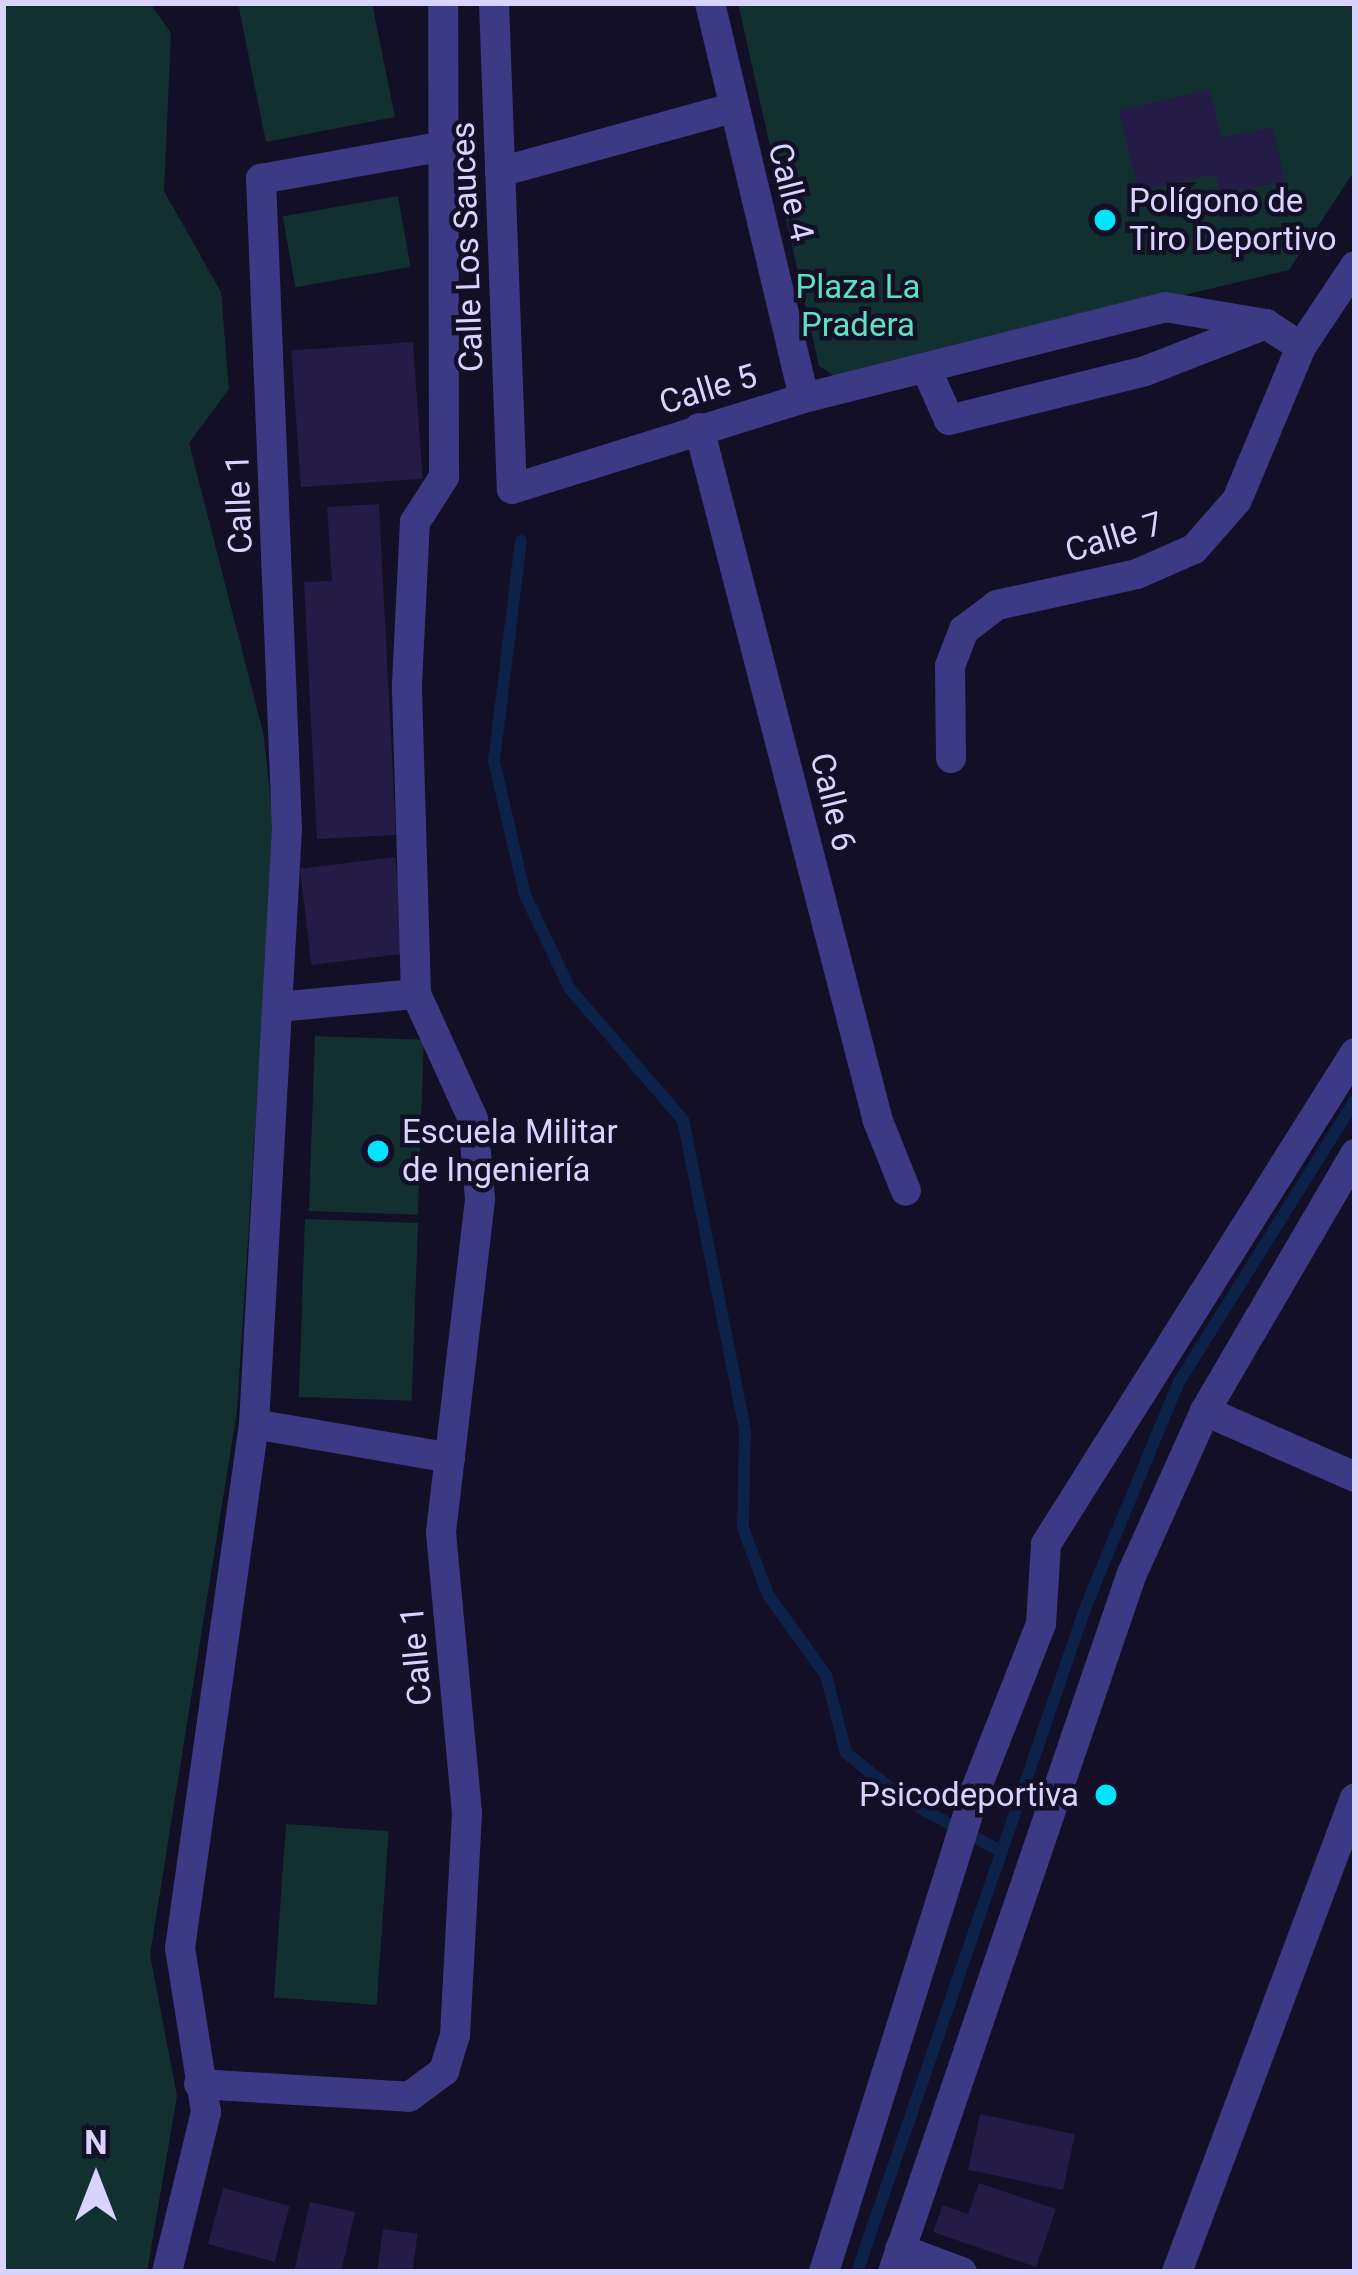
<!DOCTYPE html>
<html>
<head>
<meta charset="utf-8">
<style>
	body { margin:0 }
	#map { position:relative; width:1358px; height:2275px; overflow:hidden; background:#130f26; font-family:Roboto,sans-serif }
	div>[style] { position:absolute }
	[style*='--x'] { left:calc(var(--x)*1px); top:calc(var(--y)*1px); width:calc(var(--w)*1px); rotate:calc(var(--a)*1deg) }
	.green>* { inset:0; background:#12302f; transform-origin:0 0 }
	.stream>* { height:12px; margin:-6px; padding:0 6px; transform-origin:6px; border-radius:6px; background:#0c2248 }
	.building>* { inset:0; background:#241b47; transform-origin:0 0 }
	.minor>* { height:30px; margin:-15px; padding:0 15px; transform-origin:15px; border-radius:15px; background:#3d3a85 }
	.dots>* { width:33px; height:33px; translate:-50% -50%; box-sizing:border-box; border:6px solid #130f26; border-radius:50% }
	span { translate:-50% -50%; white-space:nowrap; text-align:center; line-height:1.15; -webkit-text-stroke:9px #130f26; paint-order:stroke }
	.street-label { font-size:33px; color:#d9d4ff }
	.poi-label { font-size:33px; color:#d9d4ff }
	.left { translate:0 -50%; text-align:left }
	.right { translate:-100% -50%; text-align:right }
	.park-label { font-size:33px; color:#5fe0c0 }
	.frame { position:absolute; inset:0; border:6px solid #d9d4ff; pointer-events:none }
	.north { position:absolute; left:36px; top:2119px; width:120px; height:120px; -webkit-text-stroke:9px #130f26; paint-order:stroke; rotate:0deg; font-size:33px; font-weight:700; line-height:48px; text-align:center; color:#d9d4ff }
	.north::after { content:''; display:block; margin:auto; width:42px; height:54px; background:#d9d4ff; clip-path:polygon(50% 0,100% 100%,50% 72%,0 100%) }
</style>
</head>
<body>
<div id="map">
	<div class="green">
		<div style="clip-path:polygon(3px 3px,150px 3px,171px 33px,164px 191px,221px 292px,229px 389px,189px 443px,264px 736px,274px 835px,237px 1411px,150px 1955px,177px 2096px,147px 2272px,3px 2272px)"></div>
		<div style="clip-path:polygon(238px 3px,372px 3px,395px 117px,266px 142px)"></div>
		<div style="clip-path:polygon(738px 3px,1355px 3px,1355px 170px,1289px 270px,838px 378px,819px 366px)"></div>
		<div style="left:398px;top:196px;width:72px;height:117px;rotate:80deg"></div>
		<div style="left:315px;top:1036px;width:109px;height:175px;rotate:2deg"></div>
		<div style="left:305px;top:1219px;width:113px;height:178px;rotate:2deg"></div>
		<div style="left:286px;top:1824px;width:103px;height:174px;rotate:4deg"></div>
	</div>
	<div class="stream">
		<div style="--x:521;--y:541;--w:222;--a:97"></div>
		<div style="--x:494;--y:761;--w:138;--a:77"></div>
		<div style="--x:525;--y:895;--w:104;--a:64.4"></div>
		<div style="--x:570;--y:989;--w:173;--a:49.2"></div>
		<div style="--x:683;--y:1120;--w:316;--a:78.7"></div>
		<div style="--x:745;--y:1430;--w:98;--a:91.2"></div>
		<div style="--x:743;--y:1528;--w:72;--a:69.5"></div>
		<div style="--x:768;--y:1595;--w:99;--a:54.1"></div>
		<div style="--x:826;--y:1675;--w:81;--a:75.6"></div>
		<div style="--x:846;--y:1753;--w:75;--a:38.5"></div>
		<div style="--x:905;--y:1800;--w:110;--a:28.2"></div>
		<div style="--x:857;--y:2272;--w:704;--a:-71.02"></div>
		<div style="--x:1086;--y:1606;--w:243;--a:-67.5"></div>
		<div style="--x:1179;--y:1382;--w:332;--a:-58"></div>
	</div>
	<div class="building">
		<div style="clip-path:polygon(1210px 90px,1221px 138px,1272px 127px,1285px 181px,1220px 195px,1216px 174px,1138px 191px,1119px 110px)"></div>
		<div style="left:413px;top:342px;width:137px;height:122px;rotate:86deg"></div>
		<div style="clip-path:polygon(379px 504px,396px 835px,317px 839px,304px 582px,332px 581px,327px 507px)"></div>
		<div style="left:395px;top:857px;width:97px;height:96px;rotate:83deg"></div>
		<div style="left:980px;top:2114px;width:97px;height:57px;rotate:12deg"></div>
		<div style="clip-path:polygon(979px 2183px,1056px 2209px,1036px 2267px,933px 2232px,943px 2205px,968px 2214px)"></div>
		<div style="left:223px;top:2188px;width:69px;height:58px;rotate:15deg"></div>
		<div style="clip-path:polygon(310px 2202px,355px 2212px,341px 2272px,294px 2272px)"></div>
		<div style="left:383px;top:2229px;width:35px;height:43px;rotate:8deg"></div>
	</div>
	<div class="minor">
		<div style="--x:494;--y:3;--w:486;--a:87.9"></div>
		<div style="--x:512;--y:489;--w:306;--a:-17.3"></div>
		<div style="--x:804;--y:398;--w:372;--a:-14.1"></div>
		<div style="--x:1165;--y:307;--w:102;--a:9.6"></div>
		<div style="--x:1266;--y:324;--w:42;--a:33.3"></div>
		<div style="--x:710;--y:3;--w:406;--a:76.6"></div>
		<div style="--x:500;--y:172;--w:242;--a:-15.4"></div>
		<div style="--x:928;--y:373;--w:51;--a:65.9"></div>
		<div style="--x:949;--y:420;--w:202;--a:-14"></div>
		<div style="--x:1145;--y:371;--w:130;--a:-21.2"></div>
		<div style="--x:699;--y:428;--w:716;--a:75.52"></div>
		<div style="--x:878;--y:1121;--w:75;--a:68.2"></div>
		<div style="--x:951;--y:758;--w:92;--a:-90.6"></div>
		<div style="--x:950;--y:666;--w:39;--a:-69"></div>
		<div style="--x:964;--y:630;--w:41;--a:-37.1"></div>
		<div style="--x:997;--y:605;--w:143;--a:-12.5"></div>
		<div style="--x:1137;--y:574;--w:62;--a:-23.7"></div>
		<div style="--x:1194;--y:549;--w:65;--a:-48.7"></div>
		<div style="--x:1237;--y:500;--w:166;--a:-67.3"></div>
		<div style="--x:1301;--y:347;--w:97;--a:-56.3"></div>
		<div style="--x:278;--y:1007;--w:139;--a:-5.4"></div>
		<div style="--x:1205;--y:1411;--w:164;--a:23.7"></div>
		<div style="--x:254;--y:1424;--w:199;--a:9.8"></div>
		<div style="--x:199;--y:2084;--w:210;--a:3.5"></div>
		<div style="--x:409;--y:2097;--w:44;--a:-36.6"></div>
		<div style="--x:444;--y:2071;--w:38;--a:-73"></div>
		<div style="--x:455;--y:2035;--w:222;--a:-86.9"></div>
		<div style="--x:467;--y:1813;--w:282;--a:-95.3"></div>
		<div style="--x:441;--y:1532;--w:335;--a:-83.3"></div>
		<div style="--x:480;--y:1199;--w:80;--a:-95"></div>
		<div style="--x:473;--y:1119;--w:137;--a:-114.5"></div>
		<div style="--x:416;--y:994;--w:310;--a:-91.7"></div>
		<div style="--x:407;--y:684;--w:162;--a:-87.2"></div>
		<div style="--x:415;--y:522;--w:54;--a:-57.2"></div>
		<div style="--x:444;--y:477;--w:474;--a:-90.1"></div>
		<div style="--x:900;--y:2249;--w:66;--a:20.4"></div>
		<div style="--x:167;--y:2272;--w:165;--a:-76.3"></div>
		<div style="--x:206;--y:2112;--w:166;--a:-99"></div>
		<div style="--x:180;--y:1948;--w:529;--a:-81.96"></div>
		<div style="--x:254;--y:1424;--w:596;--a:-86.83"></div>
		<div style="--x:287;--y:829;--w:651;--a:-92.29"></div>
		<div style="--x:261;--y:179;--w:181;--a:-10.2"></div>
		<div style="--x:824;--y:2272;--w:506;--a:-72.53"></div>
		<div style="--x:976;--y:1789;--w:177;--a:-68.5"></div>
		<div style="--x:1041;--y:1624;--w:80;--a:-86.4"></div>
		<div style="--x:1046;--y:1544;--w:580;--a:-57.82"></div>
		<div style="--x:893;--y:2272;--w:736;--a:-71.12"></div>
		<div style="--x:1131;--y:1576;--w:181;--a:-65.8"></div>
		<div style="--x:1205;--y:1411;--w:298;--a:-59.7"></div>
		<div style="--x:1177;--y:2272;--w:506;--a:-69.42"></div>
	</div>
	<div class="dots">
		<div style="left:1105px;top:220px;background:#00e5ff"></div>
		<div style="left:378px;top:1151px;background:#00e5ff"></div>
		<div style="left:1106px;top:1795px;background:#00e5ff"></div>
	</div>
	<div class="street-label">
		<span style="left:791px;top:192px;rotate:76deg">Calle 4</span>
		<span style="left:467px;top:247px;rotate:-92deg">Calle Los Sauces</span>
		<span style="left:708px;top:389px;rotate:-17deg">Calle 5</span>
		<span style="left:239px;top:504px;rotate:-92deg">Calle 1</span>
		<span style="left:1114px;top:537px;rotate:-17deg">Calle 7</span>
		<span style="left:833px;top:802px;rotate:76deg">Calle 6</span>
		<span style="left:416px;top:1656px;rotate:-95deg">Calle 1</span>
	</div>
	<div class="poi-label">
		<span class="left" style="left:1129px;top:220px">Polígono de<br>Tiro Deportivo</span>
		<span class="left" style="left:402px;top:1151px">Escuela Militar<br>de Ingeniería</span>
		<span class="right" style="left:1079px;top:1795px">Psicodeportiva</span>
	</div>
	<div class="park-label">
		<span style="left:858px;top:306px">Plaza La<br>Pradera</span>
	</div>
	<div class="frame"></div>
	<div class="north">N</div>
</div>
</body>
</html>
